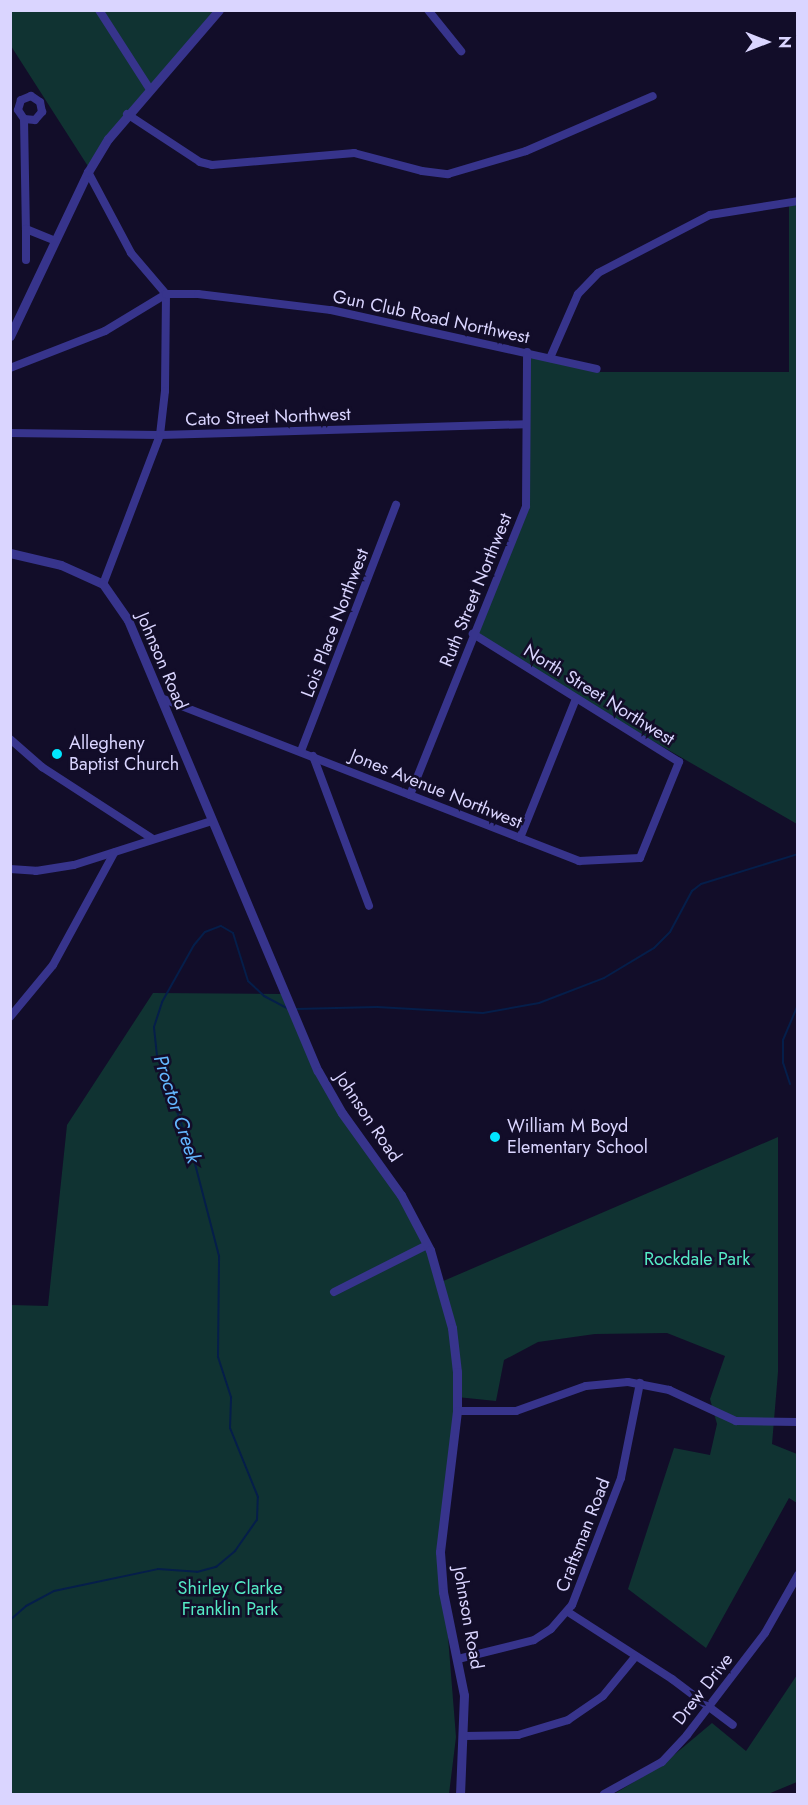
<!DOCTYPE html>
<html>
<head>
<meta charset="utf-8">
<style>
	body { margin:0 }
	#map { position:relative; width:808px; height:1805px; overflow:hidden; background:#120d29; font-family:Jost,sans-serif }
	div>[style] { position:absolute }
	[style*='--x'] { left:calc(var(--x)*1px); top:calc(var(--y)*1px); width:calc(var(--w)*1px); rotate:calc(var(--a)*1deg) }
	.green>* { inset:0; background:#103332 }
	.stream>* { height:2px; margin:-1px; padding:0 1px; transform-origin:1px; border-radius:1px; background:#051e4a }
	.minor>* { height:8px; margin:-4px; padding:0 4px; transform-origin:4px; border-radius:4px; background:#37348c }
	.tertiary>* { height:9px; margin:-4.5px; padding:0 4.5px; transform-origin:4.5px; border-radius:4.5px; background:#37348c }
	.dots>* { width:16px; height:16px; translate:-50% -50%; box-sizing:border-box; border:3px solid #120d29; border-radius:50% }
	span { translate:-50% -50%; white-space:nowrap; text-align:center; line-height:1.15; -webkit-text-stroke:5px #120d29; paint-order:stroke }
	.street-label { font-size:18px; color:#dad5ff }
	.poi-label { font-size:18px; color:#dad5ff }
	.left { translate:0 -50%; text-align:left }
	.park-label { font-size:18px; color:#55ebc5 }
	.water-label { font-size:20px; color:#63b7ff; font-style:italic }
	.frame { position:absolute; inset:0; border:12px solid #dad5ff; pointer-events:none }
	.north { position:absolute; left:736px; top:12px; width:60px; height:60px; -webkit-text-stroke:4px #120d29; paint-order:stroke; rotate:90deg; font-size:16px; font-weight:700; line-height:24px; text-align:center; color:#dad5ff }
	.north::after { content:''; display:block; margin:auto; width:21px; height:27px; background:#dad5ff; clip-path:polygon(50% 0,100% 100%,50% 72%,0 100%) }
</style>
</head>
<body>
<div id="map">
	<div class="green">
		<div style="clip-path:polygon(11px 11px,224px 11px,151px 84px,91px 171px,11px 46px)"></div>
		<div style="clip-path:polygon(797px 199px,797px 824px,472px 637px,524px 504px,525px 352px,599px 372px,789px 372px,789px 204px)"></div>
		<div style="clip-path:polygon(153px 993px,282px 994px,319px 1078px,391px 1178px,441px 1282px,778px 1137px,778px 1372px,772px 1444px,797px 1454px,797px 1503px,789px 1498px,706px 1648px,628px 1589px,674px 1448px,710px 1455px,717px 1424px,710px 1399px,725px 1356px,667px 1333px,595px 1334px,538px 1342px,504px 1360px,496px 1401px,457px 1397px,438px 1567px,447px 1624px,456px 1737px,449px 1794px,11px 1794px,11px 1305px,48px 1306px,67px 1125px)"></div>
		<div style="clip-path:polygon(797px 1675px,797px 1782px,768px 1794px,614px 1794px,662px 1765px,712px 1723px,746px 1751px)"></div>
	</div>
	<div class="stream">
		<div style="--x:296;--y:1009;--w:81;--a:-1.4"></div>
		<div style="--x:377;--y:1007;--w:106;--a:3.2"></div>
		<div style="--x:483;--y:1013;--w:57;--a:-10.1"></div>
		<div style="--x:539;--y:1003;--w:70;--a:-21"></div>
		<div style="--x:604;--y:978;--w:58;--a:-31"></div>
		<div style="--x:654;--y:948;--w:23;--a:-45"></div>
		<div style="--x:670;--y:932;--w:47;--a:-61.8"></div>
		<div style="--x:692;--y:891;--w:11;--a:-38"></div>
		<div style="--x:701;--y:884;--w:102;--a:-17.2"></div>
		<div style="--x:790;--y:1084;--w:22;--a:-108"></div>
		<div style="--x:783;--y:1063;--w:23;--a:-90"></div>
		<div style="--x:783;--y:1040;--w:38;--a:-67"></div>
		<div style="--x:10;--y:1620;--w:21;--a:-41"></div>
		<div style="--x:26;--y:1606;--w:32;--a:-28"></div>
		<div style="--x:54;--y:1591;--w:106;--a:-11.9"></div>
		<div style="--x:158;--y:1569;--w:39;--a:4"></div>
		<div style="--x:197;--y:1572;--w:20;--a:-15"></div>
		<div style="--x:216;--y:1567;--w:25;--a:-40"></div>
		<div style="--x:235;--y:1551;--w:38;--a:-55"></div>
		<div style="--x:257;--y:1520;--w:23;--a:-88"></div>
		<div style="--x:258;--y:1497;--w:74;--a:-112.1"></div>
		<div style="--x:230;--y:1428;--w:31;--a:-88"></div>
		<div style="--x:231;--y:1397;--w:42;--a:-108"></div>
		<div style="--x:218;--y:1357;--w:101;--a:-89.4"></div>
		<div style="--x:219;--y:1256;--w:103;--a:-104.6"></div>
		<div style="--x:193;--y:1156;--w:106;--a:-109.8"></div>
		<div style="--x:157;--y:1056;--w:29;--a:-96"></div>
		<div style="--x:154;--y:1027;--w:26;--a:-72"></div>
		<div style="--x:162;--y:1002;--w:65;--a:-60.7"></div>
		<div style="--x:194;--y:945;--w:17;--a:-50"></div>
		<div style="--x:205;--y:932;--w:17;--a:-21"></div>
		<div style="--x:221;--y:926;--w:14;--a:30"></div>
		<div style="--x:233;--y:933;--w:50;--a:72.6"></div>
		<div style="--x:248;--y:981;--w:22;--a:43"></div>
		<div style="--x:264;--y:996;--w:26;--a:28"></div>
	</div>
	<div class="minor">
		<div style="--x:99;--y:10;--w:93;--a:57.3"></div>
		<div style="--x:428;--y:10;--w:53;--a:51.2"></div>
		<div style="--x:127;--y:114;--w:87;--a:33.3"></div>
		<div style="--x:200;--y:162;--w:12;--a:14"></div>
		<div style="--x:212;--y:165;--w:143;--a:-4.8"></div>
		<div style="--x:354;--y:153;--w:70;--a:14.8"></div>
		<div style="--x:422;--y:171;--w:26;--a:7"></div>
		<div style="--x:448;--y:174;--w:81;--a:-16.4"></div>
		<div style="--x:526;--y:151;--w:138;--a:-23.4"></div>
		<div style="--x:24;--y:119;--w:11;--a:5"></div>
		<div style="--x:35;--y:120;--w:11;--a:-49"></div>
		<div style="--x:42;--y:112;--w:10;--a:-101"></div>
		<div style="--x:40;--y:102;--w:11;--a:-146"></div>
		<div style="--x:31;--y:96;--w:11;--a:158"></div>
		<div style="--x:21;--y:100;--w:10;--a:107"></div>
		<div style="--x:18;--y:110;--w:11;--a:56"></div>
		<div style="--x:24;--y:119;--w:110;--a:89"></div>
		<div style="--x:26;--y:229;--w:31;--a:22"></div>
		<div style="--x:88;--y:172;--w:92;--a:62"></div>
		<div style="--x:131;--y:253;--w:54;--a:49.5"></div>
		<div style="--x:166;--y:294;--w:97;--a:90.6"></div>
		<div style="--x:165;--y:391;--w:44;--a:96.5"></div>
		<div style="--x:160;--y:435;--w:160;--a:110.9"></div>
		<div style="--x:26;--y:260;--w:31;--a:-90"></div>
		<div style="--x:550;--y:358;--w:70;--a:-66.4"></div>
		<div style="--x:578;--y:294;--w:29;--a:-46"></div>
		<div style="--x:598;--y:273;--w:126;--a:-27.4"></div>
		<div style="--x:710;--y:215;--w:89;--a:-9"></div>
		<div style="--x:10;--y:368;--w:102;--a:-21.3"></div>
		<div style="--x:105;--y:331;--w:71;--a:-31.2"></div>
		<div style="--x:166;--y:294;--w:32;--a:0"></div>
		<div style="--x:198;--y:294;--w:134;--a:6.9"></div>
		<div style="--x:331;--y:310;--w:272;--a:12.5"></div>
		<div style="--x:10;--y:433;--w:150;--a:0.8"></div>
		<div style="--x:160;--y:435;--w:366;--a:-1.7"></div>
		<div style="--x:161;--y:698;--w:449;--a:21.3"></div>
		<div style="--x:579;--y:861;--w:61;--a:-2.8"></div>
		<div style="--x:640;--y:858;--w:104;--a:-67.9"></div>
		<div style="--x:679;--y:762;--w:243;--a:-148.1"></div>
		<div style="--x:10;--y:739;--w:43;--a:41.2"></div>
		<div style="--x:42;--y:767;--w:132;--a:33"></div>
		<div style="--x:301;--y:751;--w:264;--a:-68.9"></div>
		<div style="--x:313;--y:756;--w:160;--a:69.5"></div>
		<div style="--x:410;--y:795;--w:311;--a:-68.1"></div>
		<div style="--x:526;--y:506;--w:154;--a:-89.6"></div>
		<div style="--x:520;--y:838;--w:150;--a:-68.1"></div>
		<div style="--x:10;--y:869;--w:26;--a:4"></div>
		<div style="--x:36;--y:871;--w:38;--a:-9"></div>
		<div style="--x:74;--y:865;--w:145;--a:-17.7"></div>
		<div style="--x:10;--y:1017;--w:67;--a:-50.4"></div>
		<div style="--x:53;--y:965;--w:128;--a:-61.4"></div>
		<div style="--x:334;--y:1292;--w:104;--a:-26.8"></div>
		<div style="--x:457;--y:1411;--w:59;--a:0"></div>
		<div style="--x:516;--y:1411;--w:74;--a:-19.7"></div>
		<div style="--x:586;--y:1386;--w:42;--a:-5.4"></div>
		<div style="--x:628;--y:1382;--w:42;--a:11"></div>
		<div style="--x:669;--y:1390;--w:74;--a:24.8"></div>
		<div style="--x:736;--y:1421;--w:62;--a:0.9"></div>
		<div style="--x:568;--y:1612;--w:124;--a:32.8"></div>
		<div style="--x:672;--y:1679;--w:76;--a:37"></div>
		<div style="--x:458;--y:1659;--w:78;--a:-14"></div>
		<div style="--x:534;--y:1640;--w:20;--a:-33"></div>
		<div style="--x:551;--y:1629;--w:32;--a:-49"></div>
		<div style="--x:572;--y:1605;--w:136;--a:-68.9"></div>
		<div style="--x:621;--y:1478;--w:97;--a:-78.7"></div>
		<div style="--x:465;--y:1736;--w:53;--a:-1.1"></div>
		<div style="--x:518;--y:1735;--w:52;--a:-16.7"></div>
		<div style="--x:568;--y:1720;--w:42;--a:-34.4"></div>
		<div style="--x:603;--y:1696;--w:50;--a:-50.6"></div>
		<div style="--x:604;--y:1794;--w:66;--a:-28.9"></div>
		<div style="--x:662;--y:1762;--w:37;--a:-47"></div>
		<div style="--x:687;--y:1735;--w:128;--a:-52.6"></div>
		<div style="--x:765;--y:1633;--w:67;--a:-60.4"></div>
	</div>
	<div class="tertiary">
		<div style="--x:10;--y:336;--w:182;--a:-64.6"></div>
		<div style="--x:88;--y:172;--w:39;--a:-59"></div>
		<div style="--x:108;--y:139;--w:170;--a:-49.3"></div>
		<div style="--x:10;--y:553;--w:52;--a:13.2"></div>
		<div style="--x:61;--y:565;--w:46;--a:24.3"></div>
		<div style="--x:103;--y:584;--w:44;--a:55.2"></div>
		<div style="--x:128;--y:620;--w:489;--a:67.2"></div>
		<div style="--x:318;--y:1071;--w:48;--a:60.3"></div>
		<div style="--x:342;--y:1113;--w:101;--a:54.3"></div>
		<div style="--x:401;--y:1195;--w:62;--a:62.2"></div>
		<div style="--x:430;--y:1250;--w:81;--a:74.2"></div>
		<div style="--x:452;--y:1328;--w:44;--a:83.5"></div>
		<div style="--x:457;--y:1372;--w:39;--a:90"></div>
		<div style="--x:457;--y:1411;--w:142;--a:96.9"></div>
		<div style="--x:440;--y:1552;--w:40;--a:85.7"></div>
		<div style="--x:443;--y:1592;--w:105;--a:78.5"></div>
		<div style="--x:464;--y:1695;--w:99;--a:92.3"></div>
	</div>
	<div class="dots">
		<div style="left:57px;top:754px;background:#01e6ff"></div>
		<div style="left:495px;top:1137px;background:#01e6ff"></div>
	</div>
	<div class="street-label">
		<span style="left:431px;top:317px;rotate:12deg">Gun Club Road Northwest</span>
		<span style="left:268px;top:417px;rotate:-2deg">Cato Street Northwest</span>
		<span style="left:476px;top:590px;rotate:-68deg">Ruth Street Northwest</span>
		<span style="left:335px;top:623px;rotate:-69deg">Lois Place Northwest</span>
		<span style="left:162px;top:661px;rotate:67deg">Johnson Road</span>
		<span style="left:599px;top:695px;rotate:32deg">North Street Northwest</span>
		<span style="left:436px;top:789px;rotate:22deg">Jones Avenue Northwest</span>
		<span style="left:368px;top:1117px;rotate:56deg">Johnson Road</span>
		<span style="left:583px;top:1535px;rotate:-69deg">Craftsman Road</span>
		<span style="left:468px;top:1618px;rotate:80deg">Johnson Road</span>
		<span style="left:703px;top:1689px;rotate:-52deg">Drew Drive</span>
	</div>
	<div class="poi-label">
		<span class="left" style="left:69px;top:754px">Allegheny<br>Baptist Church</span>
		<span class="left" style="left:507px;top:1137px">William M Boyd<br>Elementary School</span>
	</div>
	<div class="park-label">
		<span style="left:697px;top:1259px">Rockdale Park</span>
		<span style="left:230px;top:1599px">Shirley Clarke<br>Franklin Park</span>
	</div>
	<div class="water-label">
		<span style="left:177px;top:1109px;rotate:72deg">Proctor Creek</span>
	</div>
	<div class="frame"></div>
	<div class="north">N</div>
</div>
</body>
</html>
